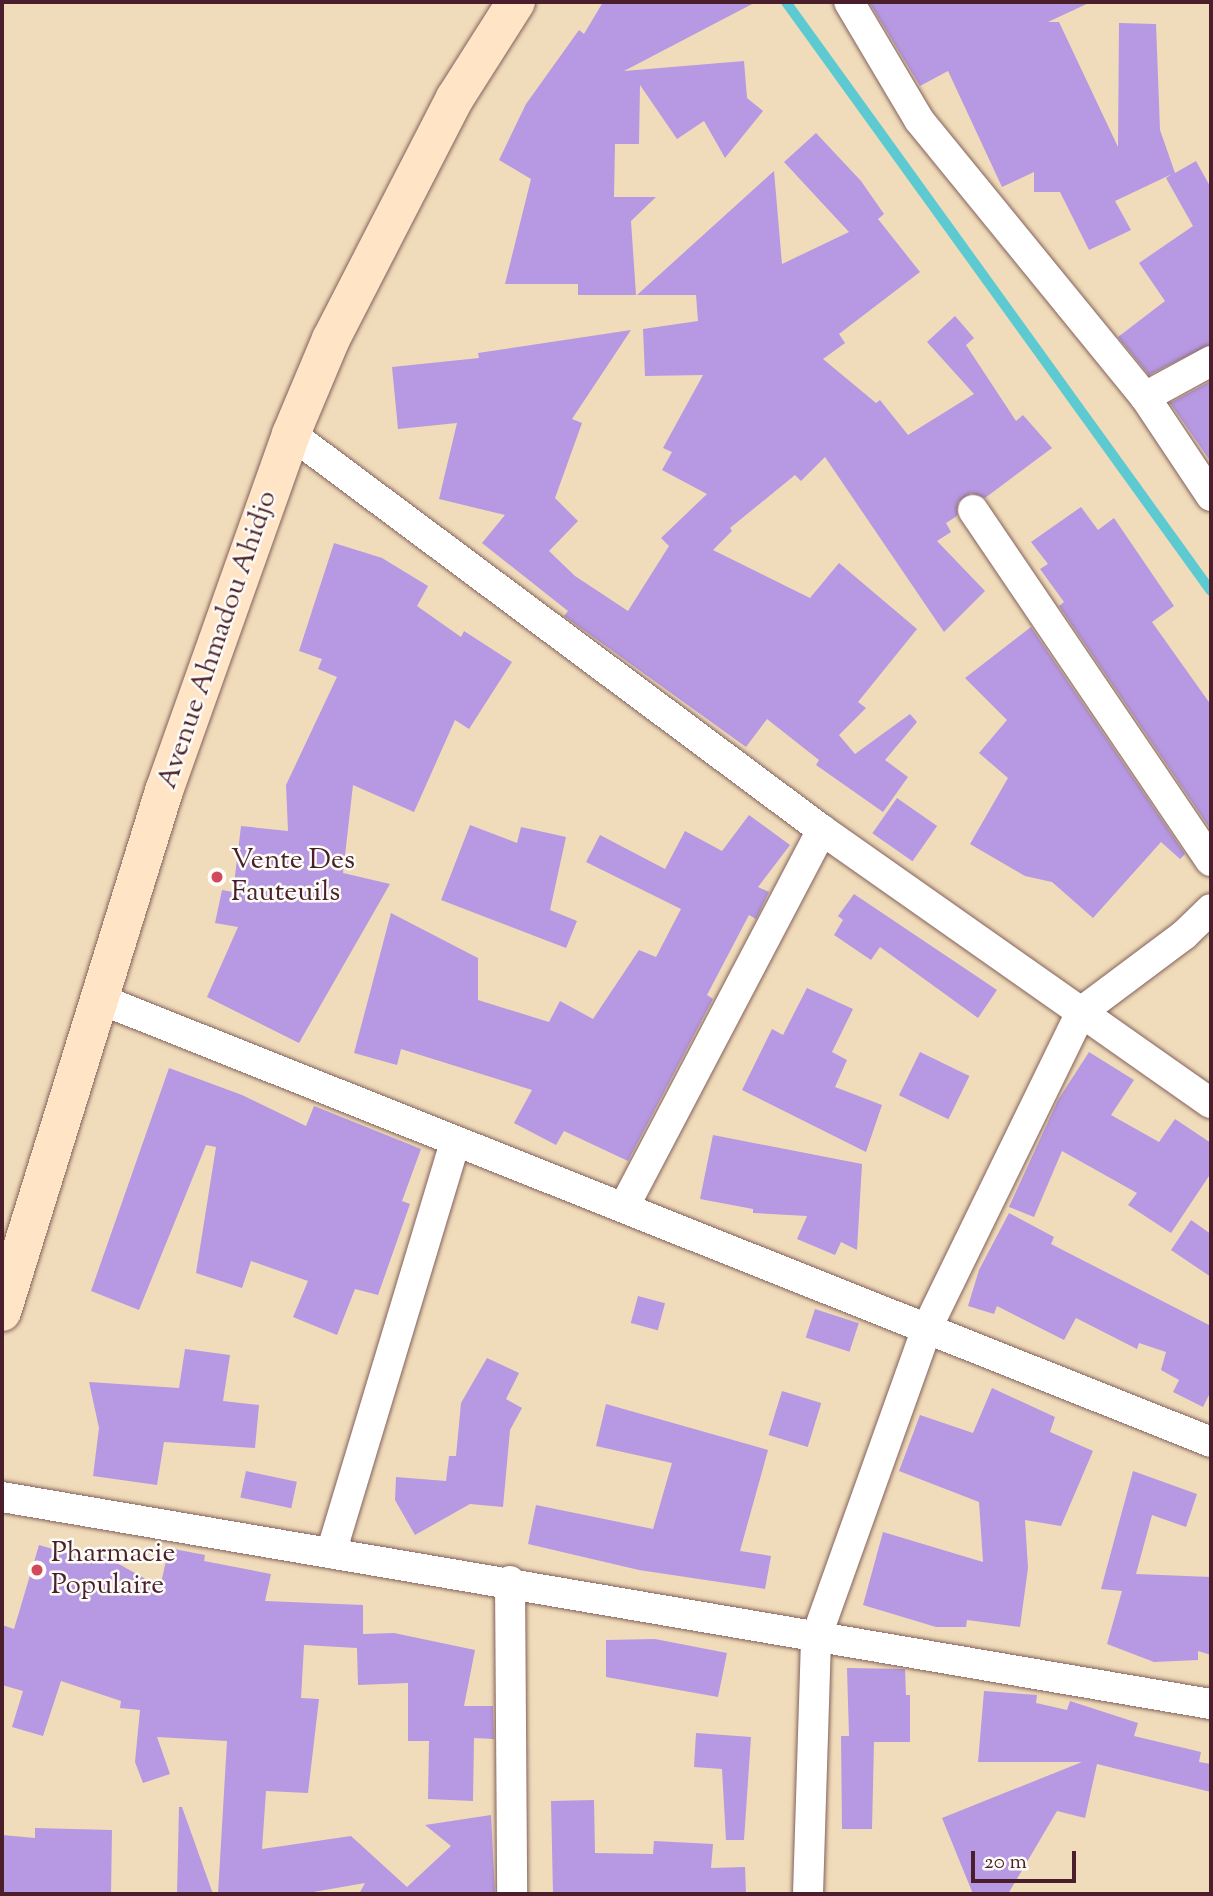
<!DOCTYPE html>
<html>
<head>
<meta charset="utf-8">
<style>
	body { margin:0 }
	#map { position:relative; width:1213px; height:1896px; overflow:hidden; background:#f0dcba; font-family:"Sorts Mill Goudy",serif }
	div>[style] { position:absolute }
	[style*='--x'] { left:calc(var(--x)*1px); top:calc(var(--y)*1px); width:calc(var(--w)*1px); rotate:calc(var(--a)*1deg) }
	.stream>* { height:10px; margin:-5px; padding:0 5px; transform-origin:5px; border-radius:5px; background:#5dcad2 }
	.building>* { inset:0; background:#b699e2; transform-origin:0 0 }
	.roads { filter:drop-shadow(0 0 2px #84615d) drop-shadow(0 0 2px #84615d) }
	.street>* { height:30px; margin:-15px; padding:0 15px; transform-origin:15px; border-radius:15px; background:#fff }
	.secondary>* { height:38px; margin:-19px; padding:0 19px; transform-origin:19px; border-radius:19px; background:#ffe4c6 }
	.dots>* { width:19px; height:19px; translate:-50% -50%; box-sizing:border-box; border:4px solid #fdfcf7; border-radius:50% }
	span { translate:-50% -50%; white-space:nowrap; text-align:center; line-height:1.15; -webkit-text-stroke:5px #fdfcf7; paint-order:stroke }
	.street-label { font-size:28px; color:#4a1f2b }
	.poi-label { font-size:28px; color:#4a1f2b }
	.left { translate:0 -50%; text-align:left }
	.frame { position:absolute; inset:0; border:4px solid #4a1f2b; pointer-events:none }
	.scale { position:absolute; left:971px; top:1851px; width:105px; height:32px; box-sizing:border-box; border:4px solid #4a1f2b; border-top:0; padding-left:9px; font-size:21px; line-height:24px; white-space:nowrap; color:#4a1f2b; -webkit-text-stroke:5px #fdfcf7; paint-order:stroke }
</style>
</head>
<body>
<div id="map">
	<div class="stream">
		<div style="--x:786;--y:2;--w:726;--a:54.19"></div>
	</div>
	<div class="building">
		<div style="clip-path:polygon(603px 2px,756px 2px,624px 71px,744px 61px,747px 98px,763px 111px,725px 158px,704px 121px,677px 139px,640px 85px,639px 144px,615px 144px,614px 197px,656px 197px,631px 221px,636px 295px,578px 295px,578px 284px,505px 284px,531px 179px,499px 160px,526px 104px,579px 30px,584px 34px)"></div>
		<div style="clip-path:polygon(869px 2px,1091px 2px,1048px 22px,1059px 22px,1118px 147px,1119px 23px,1156px 24px,1160px 130px,1175px 173px,1196px 161px,1211px 188px,1211px 344px,1149px 375px,1118px 337px,1165px 301px,1139px 263px,1193px 226px,1166px 178px,1172px 174px,1115px 201px,1131px 230px,1089px 250px,1060px 192px,1034px 192px,1034px 172px,1002px 187px,948px 71px,920px 86px)"></div>
		<div style="clip-path:polygon(816px 133px,861px 181px,884px 214px,878px 219px,920px 272px,839px 334px,845px 343px,823px 359px,876px 403px,880px 400px,908px 435px,974px 394px,927px 342px,955px 316px,974px 338px,966px 345px,1016px 421px,1023px 415px,1052px 448px,985px 498px,971px 493px,958px 502px,957px 516px,946px 523px,951px 532px,937px 541px,985px 591px,944px 632px,825px 457px,801px 481px,795px 475px,730px 528px,732px 531px,713px 550px,810px 598px,839px 563px,917px 629px,858px 702px,866px 708px,839px 735px,855px 754px,910px 714px,917px 722px,885px 760px,908px 777px,883px 812px,816px 765px,819px 760px,767px 719px,746px 747px,564px 616px,568px 611px,482px 543px,505px 515px,439px 499px,457px 423px,398px 429px,392px 367px,479px 358px,478px 353px,631px 330px,572px 419px,582px 423px,555px 498px,578px 521px,549px 551px,575px 576px,628px 611px,669px 546px,661px 538px,707px 494px,662px 470px,672px 452px,663px 448px,703px 375px,645px 376px,643px 329px,698px 321px,696px 295px,637px 295px,774px 171px,782px 264px,849px 232px,784px 162px)"></div>
		<div style="clip-path:polygon(1211px 381px,1211px 462px,1170px 403px)"></div>
		<div style="clip-path:polygon(1081px 507px,1098px 530px,1114px 518px,1174px 606px,1152px 622px,1211px 705px,1209px 827px,1059px 606px,1064px 602px,1040px 569px,1048px 564px,1031px 542px)"></div>
		<div style="clip-path:polygon(334px 543px,382px 558px,428px 586px,417px 606px,461px 637px,464px 631px,512px 662px,469px 729px,455px 720px,414px 812px,353px 785px,343px 873px,390px 884px,299px 1043px,207px 997px,238px 927px,215px 923px,222px 890px,233px 892px,241px 826px,288px 831px,286px 785px,337px 677px,318px 669px,322px 659px,299px 651px)"></div>
		<div style="clip-path:polygon(1031px 627px,1185px 854px,1180px 859px,1161px 842px,1093px 918px,1052px 882px,1025px 876px,970px 844px,1008px 778px,979px 753px,1007px 720px,965px 678px)"></div>
		<div style="left:897px;top:798px;width:49px;height:43px;rotate:35deg"></div>
		<div style="clip-path:polygon(749px 815px,790px 845px,758px 887px,769px 892px,756px 919px,749px 915px,707px 995px,713px 999px,628px 1161px,564px 1131px,556px 1145px,514px 1123px,532px 1090px,401px 1049px,397px 1065px,354px 1053px,391px 913px,478px 958px,478px 1000px,549px 1022px,560px 1001px,593px 1019px,639px 950px,656px 957px,681px 909px,586px 862px,600px 835px,665px 869px,685px 831px,722px 851px)"></div>
		<div style="clip-path:polygon(470px 825px,517px 843px,521px 827px,566px 837px,550px 910px,577px 921px,566px 948px,441px 900px)"></div>
		<div style="clip-path:polygon(854px 894px,997px 990px,978px 1018px,880px 947px,871px 960px,834px 935px,843px 920px,838px 916px)"></div>
		<div style="clip-path:polygon(807px 988px,853px 1009px,832px 1052px,847px 1060px,835px 1087px,882px 1105px,866px 1152px,742px 1090px,772px 1029px,783px 1035px)"></div>
		<div style="left:920px;top:1052px;width:55px;height:48px;rotate:26deg"></div>
		<div style="clip-path:polygon(1089px 1052px,1134px 1080px,1111px 1115px,1159px 1142px,1175px 1119px,1211px 1143px,1211px 1173px,1171px 1233px,1128px 1205px,1137px 1193px,1062px 1151px,1034px 1217px,1009px 1207px,1058px 1100px)"></div>
		<div style="clip-path:polygon(169px 1068px,242px 1095px,306px 1126px,314px 1106px,421px 1149px,402px 1201px,410px 1204px,378px 1295px,355px 1289px,337px 1335px,293px 1317px,308px 1281px,251px 1261px,242px 1288px,196px 1273px,216px 1147px,206px 1145px,139px 1310px,91px 1291px)"></div>
		<div style="clip-path:polygon(713px 1135px,862px 1164px,857px 1250px,841px 1242px,835px 1255px,797px 1239px,807px 1216px,753px 1213px,753px 1209px,700px 1199px)"></div>
		<div style="clip-path:polygon(1009px 1213px,1054px 1237px,1051px 1244px,1211px 1326px,1211px 1391px,1203px 1407px,1173px 1392px,1179px 1380px,1161px 1370px,1166px 1352px,1139px 1343px,1137px 1349px,1076px 1318px,1064px 1340px,997px 1306px,994px 1314px,968px 1306px,979px 1270px)"></div>
		<div style="clip-path:polygon(1191px 1220px,1211px 1234px,1211px 1277px,1171px 1250px)"></div>
		<div style="left:638px;top:1296px;width:28px;height:28px;rotate:15deg"></div>
		<div style="left:815px;top:1309px;width:46px;height:30px;rotate:18deg"></div>
		<div style="clip-path:polygon(185px 1349px,230px 1355px,223px 1401px,259px 1405px,255px 1448px,164px 1442px,157px 1485px,93px 1476px,99px 1428px,89px 1382px,179px 1388px)"></div>
		<div style="clip-path:polygon(487px 1358px,519px 1373px,506px 1399px,522px 1408px,510px 1430px,503px 1507px,470px 1504px,415px 1535px,395px 1500px,396px 1477px,446px 1481px,449px 1456px,456px 1456px,461px 1403px)"></div>
		<div style="clip-path:polygon(992px 1388px,1055px 1417px,1050px 1432px,1093px 1451px,1061px 1526px,1025px 1520px,1028px 1568px,1020px 1627px,967px 1620px,966px 1627px,936px 1627px,863px 1605px,883px 1532px,983px 1562px,979px 1502px,899px 1471px,920px 1415px,973px 1433px)"></div>
		<div style="left:782px;top:1391px;width:41px;height:46px;rotate:17deg"></div>
		<div style="clip-path:polygon(606px 1404px,768px 1450px,740px 1551px,771px 1556px,765px 1589px,639px 1570px,528px 1544px,536px 1505px,653px 1529px,672px 1463px,596px 1446px)"></div>
		<div style="left:246px;top:1471px;width:52px;height:27px;rotate:12deg"></div>
		<div style="clip-path:polygon(1133px 1471px,1197px 1494px,1186px 1527px,1152px 1515px,1136px 1574px,1211px 1577px,1211px 1655px,1198px 1651px,1198px 1660px,1154px 1662px,1107px 1644px,1122px 1591px,1101px 1589px)"></div>
		<div style="clip-path:polygon(39px 1545px,94px 1561px,99px 1553px,160px 1587px,169px 1548px,205px 1555px,204px 1561px,271px 1574px,265px 1601px,363px 1605px,363px 1634px,394px 1633px,475px 1650px,464px 1706px,493px 1706px,494px 1739px,474px 1738px,473px 1801px,428px 1799px,429px 1741px,408px 1741px,408px 1683px,358px 1685px,357px 1648px,304px 1645px,301px 1698px,319px 1699px,308px 1793px,266px 1791px,262px 1849px,351px 1836px,407px 1887px,451px 1846px,425px 1825px,491px 1815px,495px 1894px,359px 1894px,365px 1883px,302px 1894px,218px 1894px,227px 1741px,157px 1737px,170px 1774px,143px 1783px,135px 1762px,140px 1710px,120px 1708px,121px 1701px,61px 1681px,43px 1736px,12px 1727px,23px 1691px,2px 1685px,2px 1625px,14px 1629px)"></div>
		<div style="clip-path:polygon(655px 1639px,727px 1653px,718px 1697px,606px 1677px,606px 1640px)"></div>
		<div style="clip-path:polygon(847px 1668px,905px 1669px,906px 1695px,910px 1695px,910px 1742px,874px 1742px,872px 1829px,842px 1829px,841px 1736px,849px 1736px)"></div>
		<div style="clip-path:polygon(984px 1691px,1037px 1695px,1036px 1703px,1067px 1710px,1070px 1701px,1138px 1723px,1134px 1736px,1201px 1752px,1199px 1762px,1211px 1764px,1211px 1792px,1097px 1764px,1085px 1818px,1057px 1811px,1008px 1894px,973px 1894px,942px 1818px,1082px 1762px,978px 1762px)"></div>
		<div style="clip-path:polygon(696px 1733px,751px 1737px,744px 1840px,726px 1840px,722px 1769px,694px 1767px)"></div>
		<div style="clip-path:polygon(594px 1800px,595px 1853px,653px 1854px,654px 1841px,713px 1844px,711px 1868px,745px 1867px,746px 1894px,553px 1894px,551px 1801px)"></div>
		<div style="clip-path:polygon(179px 1807px,182px 1807px,213px 1894px,177px 1894px)"></div>
		<div style="clip-path:polygon(35px 1828px,112px 1830px,111px 1894px,2px 1894px,2px 1835px,35px 1838px)"></div>
	</div>
	<div class="roads">
		<div class="street">
			<div style="--x:849;--y:2;--w:137;--a:59.3"></div>
			<div style="--x:919;--y:120;--w:357;--a:50.8"></div>
			<div style="--x:1145;--y:397;--w:119;--a:56.3"></div>
			<div style="--x:1145;--y:397;--w:75;--a:-28.6"></div>
			<div style="--x:291;--y:434;--w:662;--a:36.71"></div>
			<div style="--x:822;--y:830;--w:475;--a:35.1"></div>
			<div style="--x:973;--y:510;--w:424;--a:55.9"></div>
			<div style="--x:102;--y:1000;--w:1194;--a:21.73"></div>
			<div style="--x:624;--y:1207;--w:426;--a:-62.3"></div>
			<div style="--x:2;--y:1497;--w:1227;--a:9.72"></div>
			<div style="--x:331;--y:1553;--w:430;--a:-73.2"></div>
			<div style="--x:510;--y:1581;--w:313;--a:89.6"></div>
			<div style="--x:808;--y:1894;--w:256;--a:-88.2"></div>
			<div style="--x:816;--y:1638;--w:329;--a:-70.3"></div>
			<div style="--x:927;--y:1328;--w:352;--a:-64"></div>
			<div style="--x:1081;--y:1012;--w:129;--a:-36.8"></div>
			<div style="--x:1184;--y:935;--w:37;--a:-44"></div>
		</div>
		<div class="secondary">
			<div style="--x:2;--y:1312;--w:546;--a:-72.73"></div>
			<div style="--x:164;--y:791;--w:379;--a:-70.4"></div>
			<div style="--x:291;--y:434;--w:103;--a:-67.2"></div>
			<div style="--x:331;--y:339;--w:271;--a:-62.8"></div>
			<div style="--x:455;--y:98;--w:114;--a:-57.6"></div>
		</div>
	</div>
	<div class="dots">
		<div style="left:217px;top:877px;background:#d1495b"></div>
		<div style="left:37px;top:1570px;background:#d1495b"></div>
	</div>
	<div class="street-label">
		<span style="left:218px;top:640px;rotate:-71deg">Avenue Ahmadou Ahidjo</span>
	</div>
	<div class="poi-label">
		<span class="left" style="left:231px;top:877px">Vente Des<br>Fauteuils</span>
		<span class="left" style="left:51px;top:1570px">Pharmacie<br>Populaire</span>
	</div>
	<div class="frame"></div>
	<div class="scale">20 m</div>
</div>
</body>
</html>
